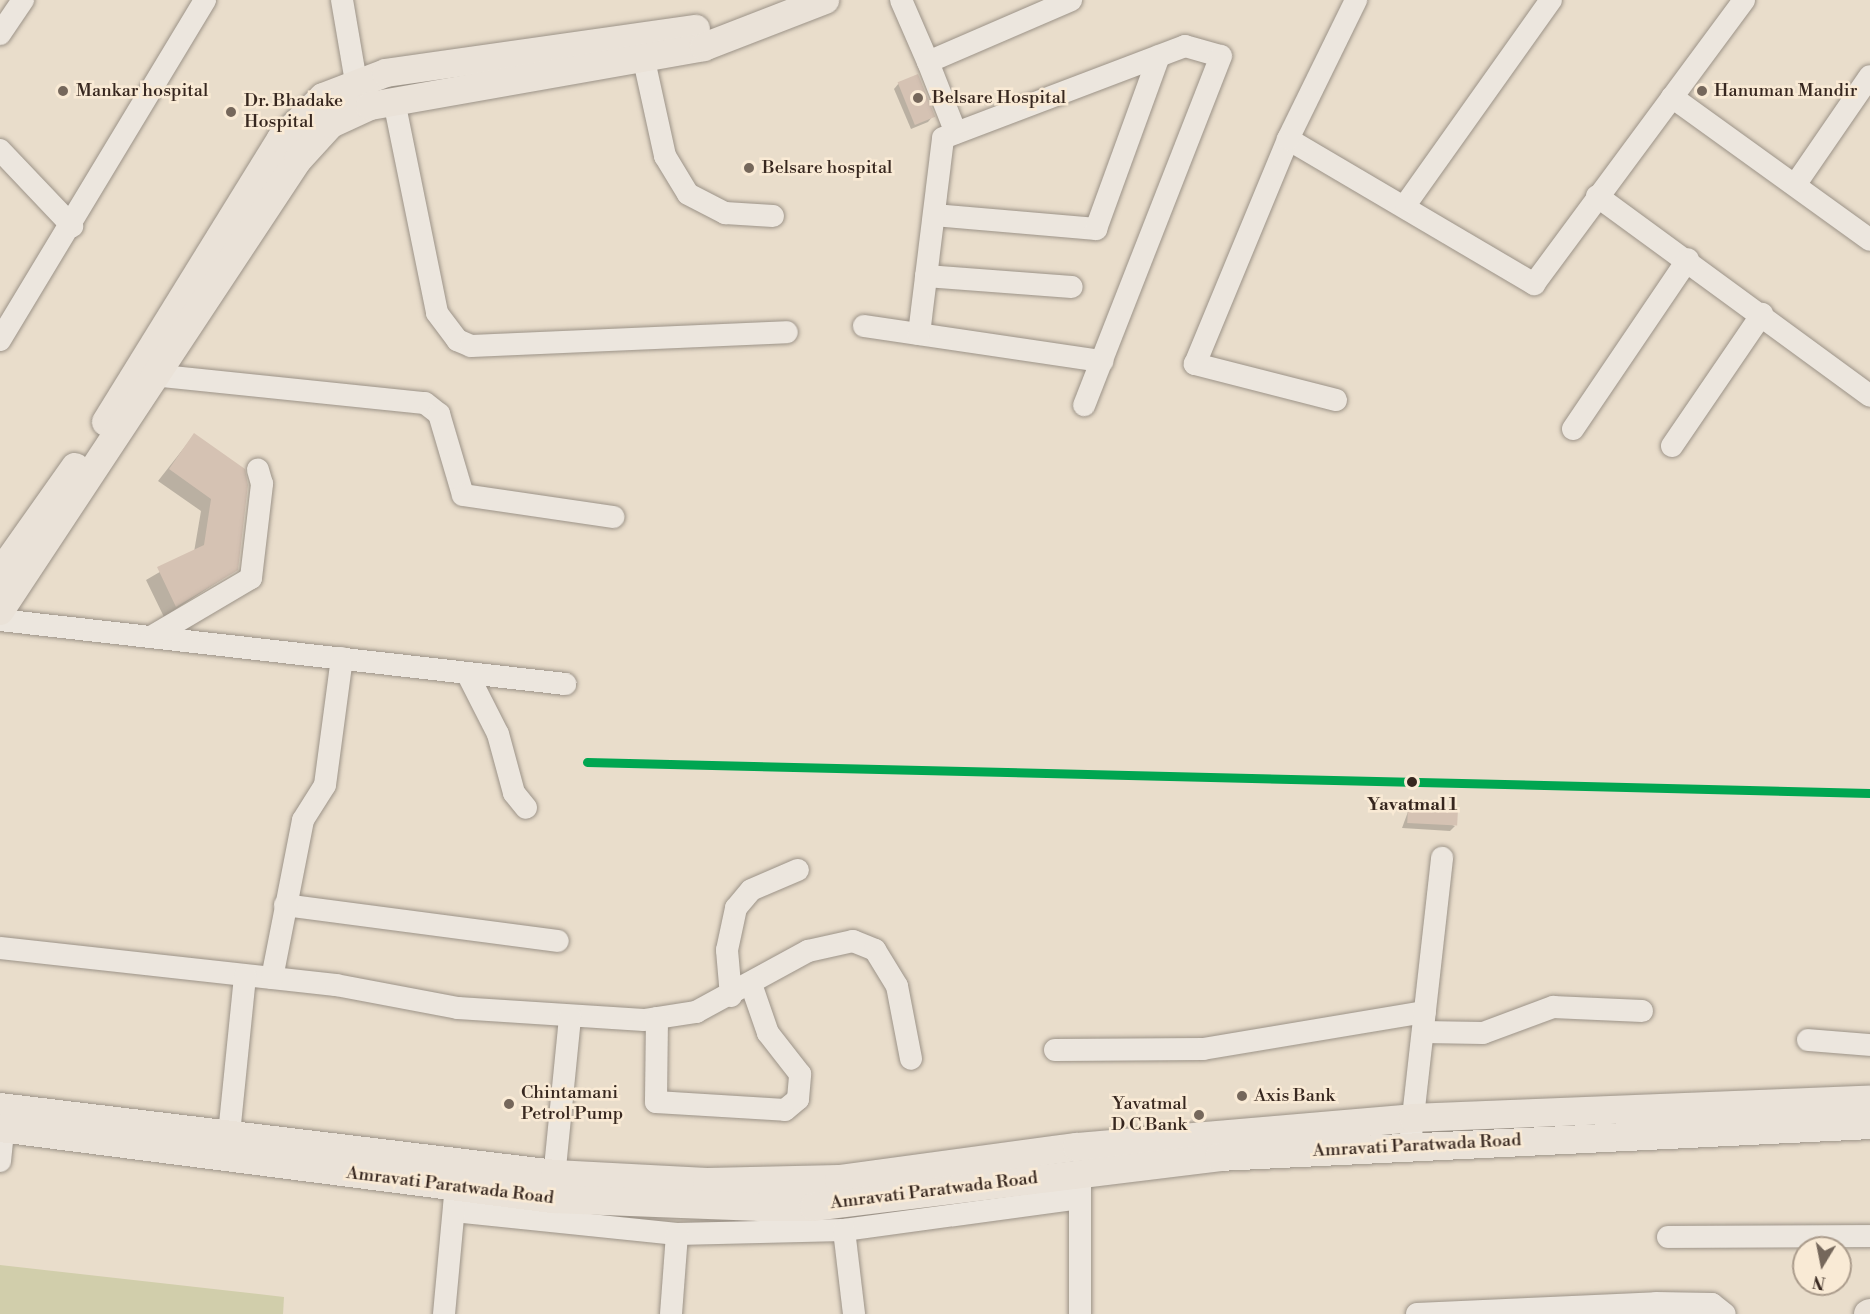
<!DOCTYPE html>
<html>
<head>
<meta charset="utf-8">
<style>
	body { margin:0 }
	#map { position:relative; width:1870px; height:1314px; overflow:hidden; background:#e9ddcb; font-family:"Libre Bodoni",serif }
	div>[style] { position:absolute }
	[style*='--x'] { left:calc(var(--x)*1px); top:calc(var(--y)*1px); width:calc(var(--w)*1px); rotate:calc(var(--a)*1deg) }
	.green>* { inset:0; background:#d1ceab }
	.shadow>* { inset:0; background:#0003 }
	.building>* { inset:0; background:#d5c2b3; transform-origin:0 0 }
	.roads { filter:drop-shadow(0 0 2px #9c9388) drop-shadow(0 0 2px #9c9388) }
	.minor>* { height:22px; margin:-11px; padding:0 11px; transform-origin:11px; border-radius:11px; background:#ece6de }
	.major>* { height:28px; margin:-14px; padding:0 14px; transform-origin:14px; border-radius:14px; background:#eae2d8 }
	.rail-1>* { height:9px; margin:-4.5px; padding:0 4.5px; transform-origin:4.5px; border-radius:4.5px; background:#00a651 }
	.dots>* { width:16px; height:16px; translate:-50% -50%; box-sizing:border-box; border:3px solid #f9ead5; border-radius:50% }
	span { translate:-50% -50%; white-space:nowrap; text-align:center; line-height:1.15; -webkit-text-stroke:5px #f9ead5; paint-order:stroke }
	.poi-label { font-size:18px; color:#37271f }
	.left { translate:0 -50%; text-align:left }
	.right { translate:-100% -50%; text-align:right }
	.stop-label { font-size:18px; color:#37271f; font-weight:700 }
	.street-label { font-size:18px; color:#37271f }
	.north { position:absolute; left:1792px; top:1236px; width:60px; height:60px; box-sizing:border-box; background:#f9ead5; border:2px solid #ab9c8c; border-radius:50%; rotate:190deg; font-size:16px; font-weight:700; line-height:24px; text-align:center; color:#37271f }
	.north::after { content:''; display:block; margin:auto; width:21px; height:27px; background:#75675b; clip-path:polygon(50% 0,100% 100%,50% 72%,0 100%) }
</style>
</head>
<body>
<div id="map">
	<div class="green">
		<div style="clip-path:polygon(0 1265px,284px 1297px,283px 1314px,0 1314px)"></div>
	</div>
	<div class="shadow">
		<div style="clip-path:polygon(899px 83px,933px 116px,928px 122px,911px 129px,894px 89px)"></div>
		<div style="clip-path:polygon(194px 435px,237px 569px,164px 617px,146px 580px,194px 552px,201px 511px,158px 481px)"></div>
		<div style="clip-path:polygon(1409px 809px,1455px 826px,1450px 831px,1402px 828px)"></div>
	</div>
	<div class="building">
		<div style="left:918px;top:74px;width:46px;height:22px;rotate:68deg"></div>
		<div style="clip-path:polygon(194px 433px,245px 469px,248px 485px,238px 570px,176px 607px,157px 567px,204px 545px,211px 499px,169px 469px)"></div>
		<div style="left:1408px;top:808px;width:50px;height:15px;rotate:3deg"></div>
	</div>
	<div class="roads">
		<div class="minor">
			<div style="--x:342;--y:0;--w:100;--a:80.3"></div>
			<div style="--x:901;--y:0;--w:68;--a:66.5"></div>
			<div style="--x:928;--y:62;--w:156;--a:-23.4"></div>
			<div style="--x:0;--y:34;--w:41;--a:-55.9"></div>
			<div style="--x:640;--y:42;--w:117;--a:77.6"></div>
			<div style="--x:665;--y:156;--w:44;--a:58.8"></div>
			<div style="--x:688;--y:194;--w:42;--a:27.2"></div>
			<div style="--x:725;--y:213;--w:48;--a:3.6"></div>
			<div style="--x:928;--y:62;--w:76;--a:68.5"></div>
			<div style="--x:1672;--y:97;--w:244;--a:35.8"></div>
			<div style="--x:394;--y:101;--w:216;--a:78.5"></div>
			<div style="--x:437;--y:313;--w:34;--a:53"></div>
			<div style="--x:457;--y:340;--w:15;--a:23"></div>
			<div style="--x:471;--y:346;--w:316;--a:-2.5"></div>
			<div style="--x:1288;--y:139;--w:286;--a:30.5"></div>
			<div style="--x:1534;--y:284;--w:353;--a:-53.5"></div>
			<div style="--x:0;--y:150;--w:105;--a:46.5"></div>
			<div style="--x:1795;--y:185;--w:132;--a:-55.5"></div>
			<div style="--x:1597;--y:196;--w:338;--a:36.2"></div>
			<div style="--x:1406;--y:204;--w:250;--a:-54.6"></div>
			<div style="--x:934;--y:215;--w:163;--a:4.9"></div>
			<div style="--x:1096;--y:229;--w:184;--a:-70"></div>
			<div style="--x:926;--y:276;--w:146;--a:4.3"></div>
			<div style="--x:864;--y:326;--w:241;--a:8.4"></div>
			<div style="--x:919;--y:334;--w:197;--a:-83"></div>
			<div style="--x:943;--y:138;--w:259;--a:-20.8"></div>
			<div style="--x:1185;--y:46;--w:37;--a:16"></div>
			<div style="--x:1221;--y:56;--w:375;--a:111.4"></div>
			<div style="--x:0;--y:340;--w:397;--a:-58.9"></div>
			<div style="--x:143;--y:374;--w:283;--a:5.9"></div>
			<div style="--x:425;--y:403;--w:18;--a:38"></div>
			<div style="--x:439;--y:414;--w:84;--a:73.5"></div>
			<div style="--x:463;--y:495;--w:152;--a:8.3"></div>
			<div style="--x:1336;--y:400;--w:146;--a:-165.7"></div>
			<div style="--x:1195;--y:364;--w:243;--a:-67.5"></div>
			<div style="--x:1288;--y:139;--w:155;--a:-63.9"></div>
			<div style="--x:1573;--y:429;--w:205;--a:-55.9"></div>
			<div style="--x:1672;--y:446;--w:160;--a:-55.7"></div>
			<div style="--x:0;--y:620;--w:569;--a:6.46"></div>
			<div style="--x:151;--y:637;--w:116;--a:-30.5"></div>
			<div style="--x:251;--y:578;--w:95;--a:-83.3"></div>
			<div style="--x:262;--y:484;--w:15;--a:-106"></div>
			<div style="--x:467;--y:673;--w:68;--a:63.1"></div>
			<div style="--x:498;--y:734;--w:61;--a:74.8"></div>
			<div style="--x:514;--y:793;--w:19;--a:51"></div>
			<div style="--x:285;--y:905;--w:275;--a:7.5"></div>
			<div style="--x:0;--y:948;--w:338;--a:6.3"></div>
			<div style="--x:336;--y:985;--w:124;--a:10.7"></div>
			<div style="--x:458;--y:1008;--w:186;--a:3.7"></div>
			<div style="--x:644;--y:1020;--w:53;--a:-8.7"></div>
			<div style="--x:696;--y:1012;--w:128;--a:-28.6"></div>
			<div style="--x:808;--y:951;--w:46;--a:-12.5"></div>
			<div style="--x:853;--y:941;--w:24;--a:22"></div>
			<div style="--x:875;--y:950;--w:42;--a:58.6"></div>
			<div style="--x:897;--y:986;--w:74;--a:79.1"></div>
			<div style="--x:272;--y:978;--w:161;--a:-78.9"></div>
			<div style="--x:303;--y:820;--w:41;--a:-57.8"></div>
			<div style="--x:325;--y:785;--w:128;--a:-82.4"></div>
			<div style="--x:731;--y:996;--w:46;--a:-95"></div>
			<div style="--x:727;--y:950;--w:43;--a:-77.9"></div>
			<div style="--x:736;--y:908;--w:23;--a:-50"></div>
			<div style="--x:751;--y:890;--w:51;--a:-23.1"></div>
			<div style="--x:657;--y:1018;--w:84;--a:90.7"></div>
			<div style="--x:656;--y:1102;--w:129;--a:3.5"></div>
			<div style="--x:785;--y:1110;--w:17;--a:-40"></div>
			<div style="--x:798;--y:1099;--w:25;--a:-85"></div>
			<div style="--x:800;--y:1074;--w:52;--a:-128"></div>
			<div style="--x:768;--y:1033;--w:49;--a:-109.2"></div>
			<div style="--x:1423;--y:1032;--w:60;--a:1"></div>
			<div style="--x:1483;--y:1033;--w:75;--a:-20.4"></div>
			<div style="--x:1553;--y:1007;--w:89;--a:2.6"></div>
			<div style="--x:1808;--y:1040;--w:62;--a:4.6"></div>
			<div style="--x:1055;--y:1050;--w:148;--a:-0.4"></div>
			<div style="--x:1203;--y:1049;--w:225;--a:-9.5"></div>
			<div style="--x:229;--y:1134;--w:159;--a:-84.2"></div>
			<div style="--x:1410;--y:1144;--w:288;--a:-83.6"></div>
			<div style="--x:0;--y:1161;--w:49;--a:-84.2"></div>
			<div style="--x:553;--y:1188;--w:172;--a:-84.3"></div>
			<div style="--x:454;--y:1211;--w:224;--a:5.9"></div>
			<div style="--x:677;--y:1234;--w:167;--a:-1.4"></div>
			<div style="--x:844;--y:1230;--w:238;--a:-7.7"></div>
			<div style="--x:844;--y:1230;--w:85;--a:83.2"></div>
			<div style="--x:1668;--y:1237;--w:202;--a:-0.3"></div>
			<div style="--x:444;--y:1314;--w:119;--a:-84.7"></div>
			<div style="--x:671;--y:1314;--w:80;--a:-85.7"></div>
			<div style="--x:1080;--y:1314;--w:130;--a:-90"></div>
			<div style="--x:1417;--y:1314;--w:239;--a:-2.6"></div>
			<div style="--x:1656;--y:1303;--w:56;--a:1"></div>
			<div style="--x:1712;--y:1304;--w:16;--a:38"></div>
		</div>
		<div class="major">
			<div style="--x:106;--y:422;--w:333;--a:-58.3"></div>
			<div style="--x:281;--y:139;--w:59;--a:-45"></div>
			<div style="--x:323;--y:97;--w:67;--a:-20.9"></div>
			<div style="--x:386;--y:73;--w:313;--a:-8.1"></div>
			<div style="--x:0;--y:573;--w:130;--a:-54.7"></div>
			<div style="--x:0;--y:611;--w:541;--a:-56.55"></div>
			<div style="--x:298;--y:160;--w:49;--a:-47.5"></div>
			<div style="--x:331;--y:124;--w:43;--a:-24.8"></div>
			<div style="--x:370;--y:106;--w:339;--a:-10"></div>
			<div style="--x:704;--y:47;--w:130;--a:-21.2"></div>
			<div style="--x:0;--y:1107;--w:559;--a:6.88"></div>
			<div style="--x:555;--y:1174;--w:152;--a:3"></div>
			<div style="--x:707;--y:1182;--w:132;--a:-1.3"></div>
			<div style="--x:839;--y:1179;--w:240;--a:-7.7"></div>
			<div style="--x:1077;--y:1147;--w:337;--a:-4.9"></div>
			<div style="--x:1413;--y:1118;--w:457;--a:-2.3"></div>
			<div style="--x:0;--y:1128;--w:557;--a:7.33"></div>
			<div style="--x:552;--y:1199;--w:208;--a:2.2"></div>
			<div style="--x:760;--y:1207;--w:54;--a:0"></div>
			<div style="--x:814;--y:1207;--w:408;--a:-7"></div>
			<div style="--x:1219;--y:1157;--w:652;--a:-2.81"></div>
			<div style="--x:1868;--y:1314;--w:2;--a:-27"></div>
		</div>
	</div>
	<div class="rail-1">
		<div style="--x:587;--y:762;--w:1283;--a:1.38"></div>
	</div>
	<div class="dots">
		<div style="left:63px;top:91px;background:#75675b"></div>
		<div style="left:1702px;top:91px;background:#75675b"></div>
		<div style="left:918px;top:98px;background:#75675b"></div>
		<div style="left:231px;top:112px;background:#75675b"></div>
		<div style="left:749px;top:168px;background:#75675b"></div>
		<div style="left:1412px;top:782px;background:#37271f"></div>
		<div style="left:1242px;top:1096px;background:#75675b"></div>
		<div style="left:509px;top:1104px;background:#75675b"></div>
		<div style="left:1199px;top:1115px;background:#75675b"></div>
	</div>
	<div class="poi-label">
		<span class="left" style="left:76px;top:91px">Mankar hospital</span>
		<span class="left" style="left:1714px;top:91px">Hanuman Mandir</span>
		<span class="left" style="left:932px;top:98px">Belsare Hospital</span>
		<span class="left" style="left:244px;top:112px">Dr. Bhadake<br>Hospital</span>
		<span class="left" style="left:762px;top:168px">Belsare hospital</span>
		<span class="left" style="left:521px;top:1104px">Chintamani<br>Petrol Pump</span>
		<span class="left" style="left:1254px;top:1096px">Axis Bank</span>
		<span class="right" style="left:1187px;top:1115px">Yavatmal<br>D C Bank</span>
	</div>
	<div class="stop-label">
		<span style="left:1412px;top:805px">Yavatmal 1</span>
	</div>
	<div class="street-label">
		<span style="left:1417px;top:1146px;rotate:-3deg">Amravati Paratwada Road</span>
		<span style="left:450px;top:1186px;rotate:7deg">Amravati Paratwada Road</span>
		<span style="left:934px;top:1191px;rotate:-7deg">Amravati Paratwada Road</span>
	</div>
	<div class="north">N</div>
</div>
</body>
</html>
